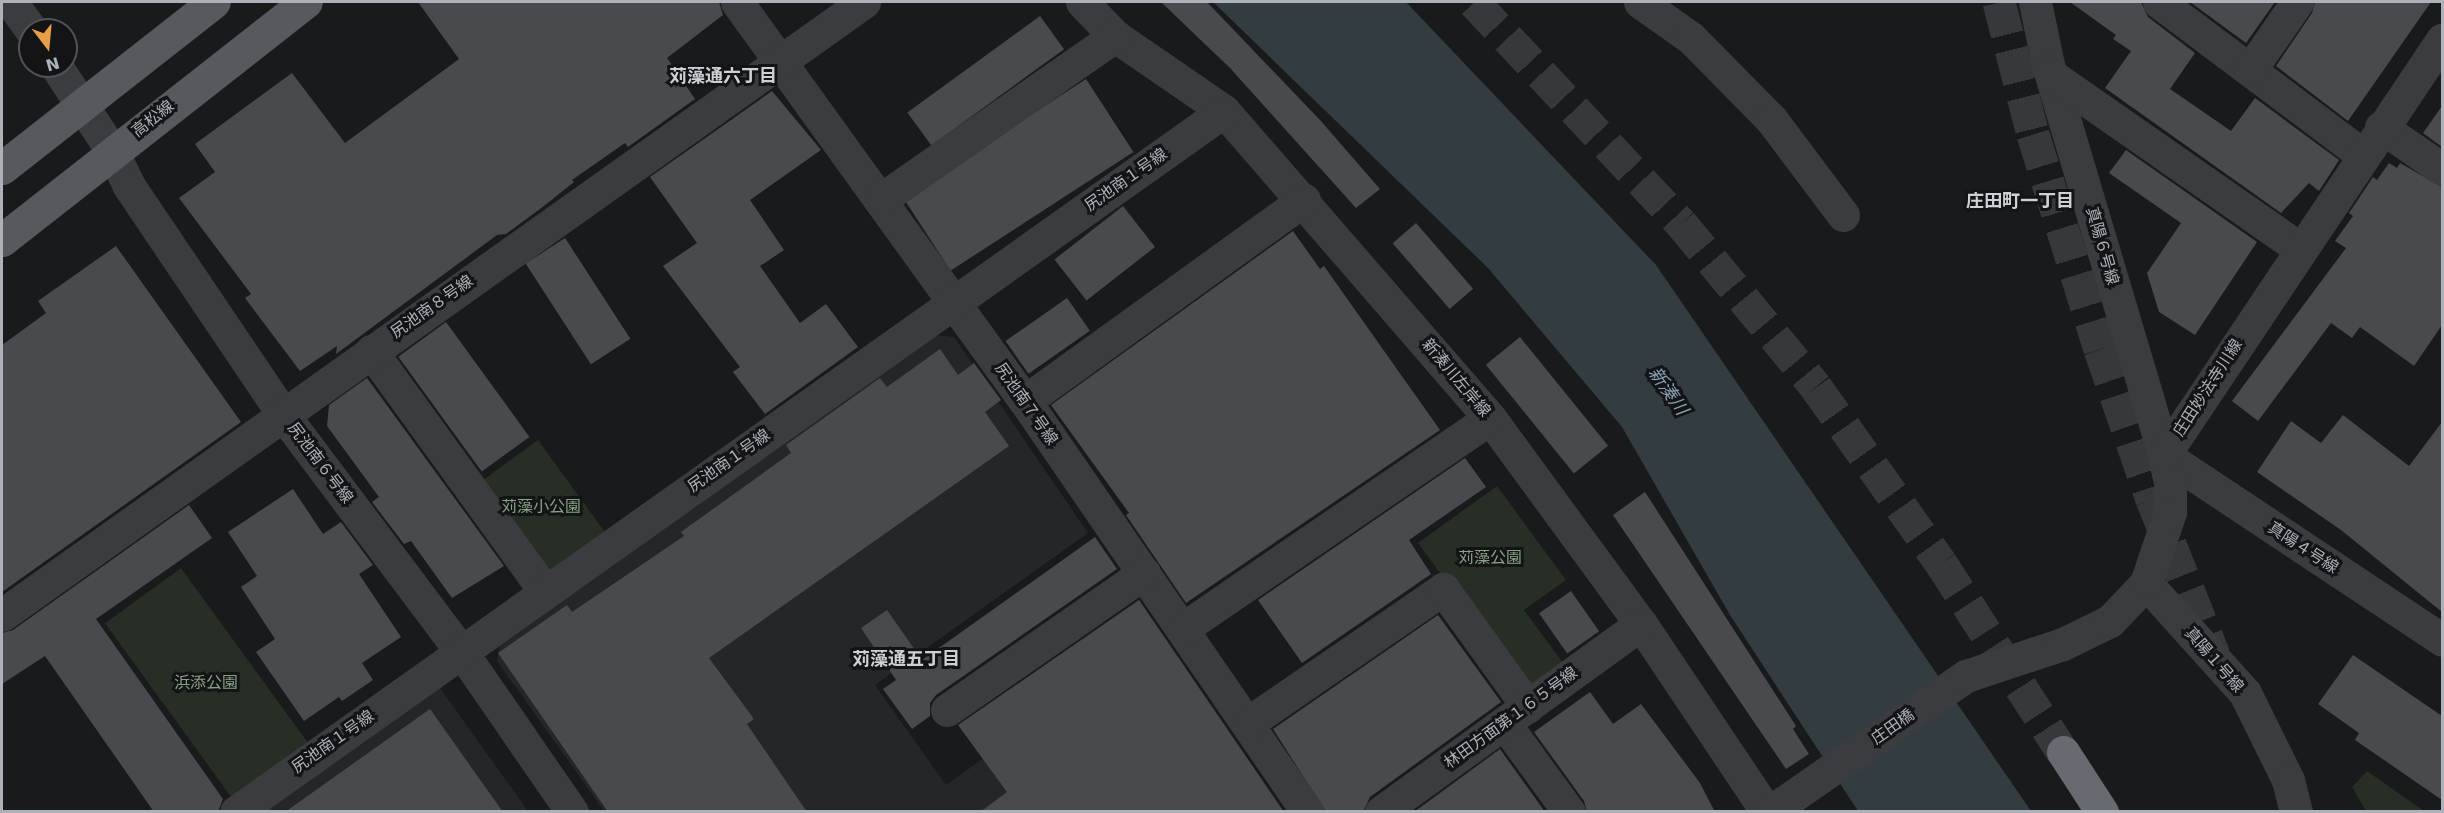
<!DOCTYPE html>
<html>
<head>
<meta charset="utf-8">
<style>
	body { margin:0 }
	#map { position:relative; width:2444px; height:813px; overflow:hidden; background:#191a1b; font-family:"DejaVu Sans","Noto Sans JP",sans-serif }
	div>[style] { position:absolute }
	[style*='--x'] { left:calc(var(--x)*1px); top:calc(var(--y)*1px); width:calc(var(--w)*1px); rotate:calc(var(--a)*1deg) }
	.built>* { inset:0; background:#252628 }
	.green>* { inset:0; background:#262e26; transform-origin:0 0 }
	.water>* { inset:0; background:#323c41 }
	.building>* { inset:0; background:#484a4e; transform-origin:0 0 }
	.highway-tunnel>* { height:33px; margin-top:-16.5px; transform-origin:0; background:repeating-linear-gradient(90deg,#37383b 0 33px,transparent 0 49px) }
	.minor>* { height:33px; margin:-16.5px; padding:0 16.5px; transform-origin:16.5px; border-radius:16.5px; background:#3b3c40 }
	.major>* { height:33px; margin:-16.5px; padding:0 16.5px; transform-origin:16.5px; border-radius:16.5px; background:#57595f }
	.highway>* { height:33px; margin:-16.5px; padding:0 16.5px; transform-origin:16.5px; border-radius:16.5px; background:#676b71 }
	span { translate:-50% -50%; white-space:nowrap; text-align:center; line-height:1.15; -webkit-text-stroke:6px #141416; paint-order:stroke }
	.street-label { font-size:16px; color:#adb2ba }
	.park-label { font-size:16px; color:#87a385 }
	.neighbourhood-label { font-size:18px; color:#cdd1d6; font-weight:700 }
	.water-label { font-size:18px; color:#87a2b2; font-style:italic }
	.frame { position:absolute; inset:0; border:3px solid #adb2ba; pointer-events:none }
	.north { position:absolute; left:18px; top:18px; width:60px; height:60px; box-sizing:border-box; background:#141416; border:2px solid #515358; border-radius:50%; rotate:164deg; font-size:16px; font-weight:700; line-height:24px; text-align:center; color:#adb2ba }
	.north::after { content:''; display:block; margin:auto; width:21px; height:27px; background:#e59f48; clip-path:polygon(50% 0,100% 100%,50% 72%,0 100%) }
</style>
</head>
<body>
<div id="map">
	<div class="built">
		<div style="clip-path:polygon(935px 335px,954px 337px,1088px 533px,875px 685px,946px 785px,991px 753px,1031px 811px,604px 811px,497px 661px,500px 641px)"></div>
		<div style="clip-path:polygon(440px 688px,528px 811px,265px 812px)"></div>
	</div>
	<div class="green">
		<div style="left:538px;top:440px;width:113px;height:73px;rotate:54deg"></div>
		<div style="clip-path:polygon(1497px 486px,1566px 580px,1524px 610px,1566px 667px,1529px 694px,1418px 543px)"></div>
		<div style="left:181px;top:568px;width:216px;height:94px;rotate:54deg"></div>
		<div style="clip-path:polygon(2367px 771px,2424px 811px,2366px 811px,2352px 787px)"></div>
	</div>
	<div class="water">
		<div style="clip-path:polygon(1213px 2px,1406px 2px,1656px 265px,2031px 811px,1858px 811px,1730px 615px,1622px 427px,1488px 268px)"></div>
	</div>
	<div class="building">
		<div style="clip-path:polygon(418px 2px,719px 2px,723px 15px,667px 58px,695px 99px,628px 147px,625px 143px,572px 180px,574px 182px,544px 206px,506px 234px,497px 235px,336px 354px,337px 346px,300px 371px,245px 298px,251px 294px,179px 198px,215px 172px,195px 144px,292px 73px,345px 143px,459px 59px)"></div>
		<div style="clip-path:polygon(1161px 2px,1207px 2px,1320px 120px,1380px 189px,1356px 208px,1230px 68px)"></div>
		<div style="clip-path:polygon(2070px 2px,2141px 2px,2148px 17px,2195px 53px,2170px 89px,2231px 131px,2255px 98px,2339px 160px,2319px 191px,2309px 183px,2281px 213px,2105px 88px,2131px 51px,2113px 39px,2116px 35px)"></div>
		<div style="clip-path:polygon(2190px 2px,2275px 2px,2246px 43px)"></div>
		<div style="clip-path:polygon(2315px 2px,2431px 2px,2348px 121px,2276px 66px,2312px 13px)"></div>
		<div style="left:1040px;top:16px;width:41px;height:164px;rotate:54deg"></div>
		<div style="left:1086px;top:79px;width:87px;height:218px;rotate:57deg"></div>
		<div style="clip-path:polygon(772px 91px,821px 150px,750px 200px,784px 250px,760px 266px,800px 323px,826px 304px,858px 347px,765px 414px,733px 372px,740px 367px,663px 266px,697px 243px,650px 177px)"></div>
		<div style="clip-path:polygon(2442px 106px,2442px 147px,2423px 133px)"></div>
		<div style="clip-path:polygon(2126px 150px,2257px 242px,2195px 335px,2159px 312px,2147px 273px,2181px 223px,2109px 173px)"></div>
		<div style="clip-path:polygon(2389px 163px,2397px 168px,2400px 163px,2442px 187px,2442px 325px,2414px 366px,2360px 327px,2352px 338px,2331px 323px,2258px 421px,2232px 401px,2346px 248px,2335px 241px,2353px 216px,2349px 213px,2373px 177px,2377px 180px)"></div>
		<div style="left:1123px;top:206px;width:52px;height:87px;rotate:52deg"></div>
		<div style="left:1416px;top:223px;width:87px;height:31px;rotate:49deg"></div>
		<div style="clip-path:polygon(1293px 231px,1320px 269px,1324px 266px,1440px 430px,1186px 603px,1126px 515px,1129px 513px,1051px 405px)"></div>
		<div style="left:565px;top:238px;width:120px;height:47px;rotate:57deg"></div>
		<div style="clip-path:polygon(116px 246px,241px 422px,2px 592px,2px 345px,46px 313px,38px 301px)"></div>
		<div style="left:1067px;top:298px;width:40px;height:75px;rotate:55deg"></div>
		<div style="left:446px;top:322px;width:142px;height:59px;rotate:54deg"></div>
		<div style="left:1520px;top:337px;width:140px;height:44px;rotate:51deg"></div>
		<div style="clip-path:polygon(940px 349px,958px 375px,974px 363px,1001px 400px,985px 412px,1009px 446px,709px 658px,754px 719px,747px 724px,807px 812px,608px 812px,498px 653px,567px 605px,572px 612px,684px 536px,681px 532px,791px 453px,786px 445px,880px 378px,887px 387px)"></div>
		<div style="clip-path:polygon(367px 378px,504px 566px,452px 598px,411px 541px,404px 544px,372px 502px,379px 497px,327px 426px,329px 405px)"></div>
		<div style="clip-path:polygon(2343px 415px,2409px 466px,2442px 422px,2442px 612px,2341px 530px,2257px 472px,2291px 421px,2321px 443px)"></div>
		<div style="clip-path:polygon(1465px 458px,1486px 487px,1409px 540px,1431px 574px,1302px 663px,1258px 600px)"></div>
		<div style="clip-path:polygon(293px 489px,323px 534px,341px 522px,373px 565px,359px 574px,401px 637px,362px 663px,373px 680px,342px 701px,339px 697px,304px 721px,256px 652px,275px 639px,241px 587px,257px 576px,228px 532px)"></div>
		<div style="clip-path:polygon(1645px 492px,1796px 726px,1793px 729px,1809px 754px,1786px 769px,1613px 515px)"></div>
		<div style="clip-path:polygon(189px 505px,212px 538px,96px 619px,223px 799px,218px 812px,154px 812px,45px 656px,2px 684px,2px 633px,13px 630px)"></div>
		<div style="clip-path:polygon(1095px 537px,1117px 569px,936px 695px,930px 703px,930px 716px,912px 729px,883px 689px,896px 680px,861px 628px,887px 610px,922px 660px)"></div>
		<div style="left:1571px;top:591px;width:49px;height:39px;rotate:55deg"></div>
		<div style="clip-path:polygon(1139px 600px,1284px 812px,980px 812px,1007px 792px,958px 725px)"></div>
		<div style="clip-path:polygon(1438px 615px,1501px 702px,1370px 797px,1363px 812px,1326px 812px,1273px 729px)"></div>
		<div style="clip-path:polygon(2353px 655px,2442px 716px,2442px 800px,2355px 740px,2359px 733px,2318px 704px)"></div>
		<div style="clip-path:polygon(1590px 692px,1613px 724px,1641px 704px,1700px 783px,1715px 812px,1587px 812px,1584px 801px,1534px 732px)"></div>
		<div style="clip-path:polygon(430px 709px,503px 812px,285px 812px)"></div>
		<div style="clip-path:polygon(1500px 749px,1545px 812px,1414px 812px)"></div>
	</div>
	<div class="highway-tunnel">
		<div style="--x:1474;--y:2;--w:303;--a:46.9"></div>
		<div style="--x:1681;--y:223;--w:212;--a:50.5"></div>
		<div style="--x:1816;--y:387;--w:216;--a:54.6"></div>
		<div style="--x:1941;--y:563;--w:225;--a:57.2"></div>
		<div style="--x:1999;--y:2;--w:136;--a:75.6"></div>
		<div style="--x:2033;--y:134;--w:225;--a:72.7"></div>
		<div style="--x:2100;--y:349;--w:159;--a:70.9"></div>
		<div style="--x:2152;--y:499;--w:168;--a:68.3"></div>
	</div>
	<div class="minor">
		<div style="--x:11;--y:2;--w:34;--a:54"></div>
		<div style="--x:737;--y:2;--w:492;--a:54.2"></div>
		<div style="--x:1025;--y:401;--w:498;--a:55.5"></div>
		<div style="--x:1082;--y:2;--w:47;--a:45.9"></div>
		<div style="--x:1115;--y:36;--w:132;--a:34.5"></div>
		<div style="--x:1224;--y:111;--w:406;--a:49.1"></div>
		<div style="--x:1490;--y:418;--w:255;--a:53.8"></div>
		<div style="--x:1641;--y:624;--w:226;--a:56.2"></div>
		<div style="--x:1640;--y:2;--w:62;--a:35.2"></div>
		<div style="--x:1691;--y:38;--w:114;--a:45.4"></div>
		<div style="--x:1771;--y:119;--w:120;--a:53.1"></div>
		<div style="--x:2035;--y:2;--w:64;--a:78.3"></div>
		<div style="--x:2048;--y:65;--w:407;--a:73.4"></div>
		<div style="--x:2164;--y:455;--w:334;--a:33.6"></div>
		<div style="--x:2159;--y:2;--w:255;--a:36.9"></div>
		<div style="--x:56;--y:66;--w:102;--a:56.6"></div>
		<div style="--x:112;--y:151;--w:39;--a:64"></div>
		<div style="--x:129;--y:186;--w:274;--a:56"></div>
		<div style="--x:282;--y:413;--w:298;--a:53.1"></div>
		<div style="--x:461;--y:651;--w:196;--a:55.4"></div>
		<div style="--x:2250;--y:70;--w:83;--a:-55.3"></div>
		<div style="--x:2051;--y:75;--w:304;--a:34.9"></div>
		<div style="--x:2381;--y:127;--w:74;--a:34.5"></div>
		<div style="--x:880;--y:200;--w:287;--a:-34.9"></div>
		<div style="--x:371;--y:351;--w:296;--a:54.1"></div>
		<div style="--x:1025;--y:401;--w:344;--a:-35.8"></div>
		<div style="--x:2146;--y:583;--w:148;--a:48"></div>
		<div style="--x:2245;--y:693;--w:97;--a:63.7"></div>
		<div style="--x:2288;--y:780;--w:33;--a:76"></div>
		<div style="--x:2;--y:615;--w:1058;--a:-35.42"></div>
		<div style="--x:1182;--y:629;--w:373;--a:-34.4"></div>
		<div style="--x:947;--y:710;--w:240;--a:-34.8"></div>
		<div style="--x:1248;--y:723;--w:237;--a:-34.5"></div>
		<div style="--x:1443;--y:589;--w:145;--a:54.2"></div>
		<div style="--x:1505;--y:724;--w:109;--a:54"></div>
		<div style="--x:236;--y:812;--w:1211;--a:-35.36"></div>
		<div style="--x:1381;--y:812;--w:321;--a:-35.9"></div>
		<div style="--x:1770;--y:812;--w:239;--a:-34.8"></div>
		<div style="--x:1966;--y:676;--w:102;--a:-18.3"></div>
		<div style="--x:2063;--y:644;--w:52;--a:-26.1"></div>
		<div style="--x:2110;--y:621;--w:52;--a:-46.5"></div>
		<div style="--x:2146;--y:583;--w:75;--a:-71.3"></div>
		<div style="--x:2170;--y:512;--w:30;--a:-90"></div>
		<div style="--x:2170;--y:482;--w:28;--a:-103"></div>
		<div style="--x:2164;--y:455;--w:500;--a:-56.2"></div>
	</div>
	<div class="major">
		<div style="--x:2;--y:168;--w:269;--a:-38.1"></div>
		<div style="--x:2;--y:240;--w:386;--a:-38.1"></div>
	</div>
	<div class="highway">
		<div style="--x:2063;--y:752;--w:72;--a:57"></div>
	</div>
	<div class="street-label">
		<span style="left:153px;top:119px;rotate:-38deg">高松線</span>
		<span style="left:1126px;top:180px;rotate:-35deg">尻池南１号線</span>
		<span style="left:2102px;top:246px;rotate:74deg">真陽６号線</span>
		<span style="left:432px;top:307px;rotate:-35deg">尻池南８号線</span>
		<span style="left:1456px;top:378px;rotate:50deg">新湊川左岸線</span>
		<span style="left:2208px;top:388px;rotate:-57deg">庄田妙法寺川線</span>
		<span style="left:1026px;top:404px;rotate:55deg">尻池南７号線</span>
		<span style="left:729px;top:461px;rotate:-35deg">尻池南１号線</span>
		<span style="left:320px;top:463px;rotate:53deg">尻池南６号線</span>
		<span style="left:2303px;top:548px;rotate:33deg">真陽４号線</span>
		<span style="left:2214px;top:660px;rotate:49deg">真陽１号線</span>
		<span style="left:1511px;top:718px;rotate:-36deg">林田方面第１６５号線</span>
		<span style="left:1893px;top:727px;rotate:-35deg">庄田橋</span>
		<span style="left:333px;top:742px;rotate:-35deg">尻池南１号線</span>
	</div>
	<div class="park-label">
		<span style="left:541px;top:507px">苅藻小公園</span>
		<span style="left:1490px;top:558px">苅藻公園</span>
		<span style="left:206px;top:683px">浜添公園</span>
	</div>
	<div class="neighbourhood-label">
		<span style="left:723px;top:76px">苅藻通六丁目</span>
		<span style="left:2020px;top:201px">庄田町一丁目</span>
		<span style="left:906px;top:659px">苅藻通五丁目</span>
	</div>
	<div class="water-label">
		<span style="left:1668px;top:391px;rotate:55deg">新湊川</span>
	</div>
	<div class="frame"></div>
	<div class="north">N</div>
</div>
</body>
</html>
